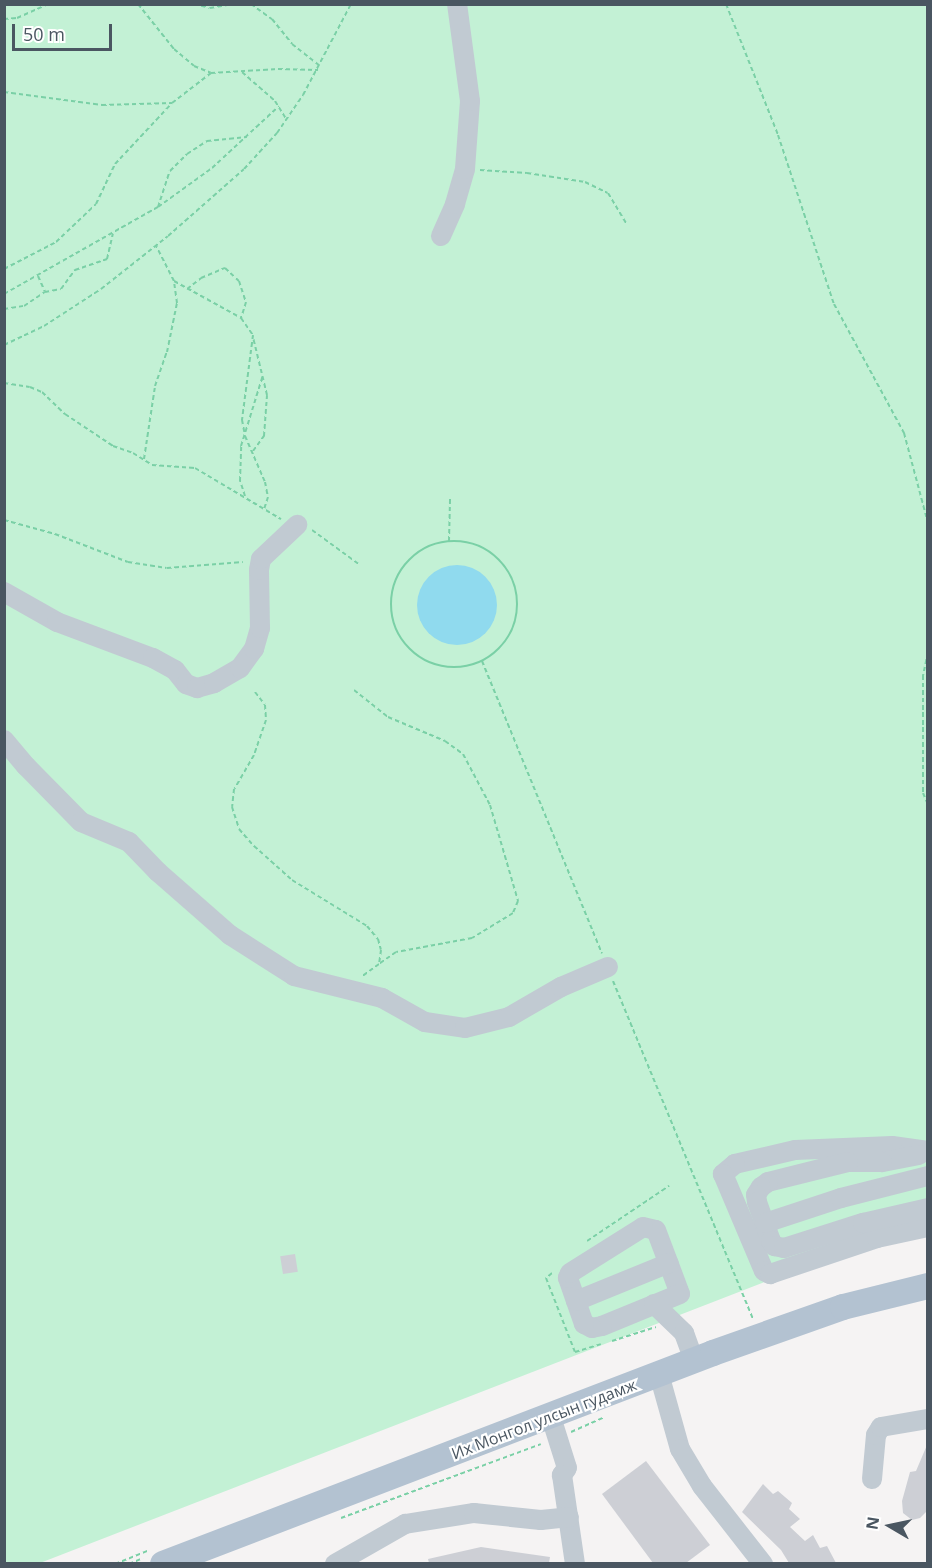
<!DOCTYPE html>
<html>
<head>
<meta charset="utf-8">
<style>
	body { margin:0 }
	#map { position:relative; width:932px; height:1568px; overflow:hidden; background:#f5f3f3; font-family:"Open Sans",sans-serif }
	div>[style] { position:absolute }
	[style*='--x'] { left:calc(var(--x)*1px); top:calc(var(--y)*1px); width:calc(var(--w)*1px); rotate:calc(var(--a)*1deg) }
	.green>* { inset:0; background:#c3f1d5 }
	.water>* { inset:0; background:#90daee }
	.round { border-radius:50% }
	.building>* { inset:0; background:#cdcfd5; transform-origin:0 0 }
	.path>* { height:2px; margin-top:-1px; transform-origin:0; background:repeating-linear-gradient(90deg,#7ad0a6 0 4.5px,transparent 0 7.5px) }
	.path>.ring { margin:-1px; padding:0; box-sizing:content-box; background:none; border:2px solid #7ad0a6; border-radius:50% }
	.minor>* { height:20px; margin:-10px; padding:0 10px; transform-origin:10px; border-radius:10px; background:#c1cad2 }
	.major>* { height:26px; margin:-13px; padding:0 13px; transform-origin:13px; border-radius:13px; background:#b3c2d1 }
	span { translate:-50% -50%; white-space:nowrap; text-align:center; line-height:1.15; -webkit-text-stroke:4.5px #fff; paint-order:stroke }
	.street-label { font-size:16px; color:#4a5661 }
	.frame { position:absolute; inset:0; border:6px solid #4a5661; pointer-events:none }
	.north { position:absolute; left:860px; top:1496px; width:60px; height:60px; -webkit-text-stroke:4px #fff; paint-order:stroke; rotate:279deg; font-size:16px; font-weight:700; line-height:24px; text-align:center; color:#4a5661 }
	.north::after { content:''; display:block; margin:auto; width:21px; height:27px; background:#4a5661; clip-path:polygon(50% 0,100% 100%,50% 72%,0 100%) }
	.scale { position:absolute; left:12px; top:24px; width:100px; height:27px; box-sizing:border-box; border:3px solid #4a5661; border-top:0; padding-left:8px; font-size:18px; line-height:21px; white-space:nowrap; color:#4a5661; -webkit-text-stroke:4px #fff; paint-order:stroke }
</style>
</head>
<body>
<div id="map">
	<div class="green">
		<div style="clip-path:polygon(5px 5px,927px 5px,927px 1233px,868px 1242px,40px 1563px,5px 1564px)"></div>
	</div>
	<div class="water">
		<div class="round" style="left:417px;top:565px;width:80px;height:80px"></div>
	</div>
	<div class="building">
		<div style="left:295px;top:1254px;width:18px;height:15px;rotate:81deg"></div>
		<div style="clip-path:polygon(927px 1445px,927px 1511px,920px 1518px,912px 1520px,903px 1513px,902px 1501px,910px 1472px,916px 1471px)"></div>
		<div style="clip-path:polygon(646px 1461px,710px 1545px,686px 1563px,653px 1563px,602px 1494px)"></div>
		<div style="clip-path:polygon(763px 1484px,773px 1494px,778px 1491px,792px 1503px,789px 1509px,800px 1519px,790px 1527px,805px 1541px,813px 1535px,820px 1548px,827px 1546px,836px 1563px,789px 1563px,781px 1550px,742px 1512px)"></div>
		<div style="clip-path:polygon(481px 1547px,550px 1557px,549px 1563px,429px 1563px,428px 1559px)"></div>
	</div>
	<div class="path">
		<div style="--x:138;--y:4;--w:58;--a:51.3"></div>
		<div style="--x:174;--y:49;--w:26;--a:40"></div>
		<div style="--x:194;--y:66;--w:18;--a:22"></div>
		<div style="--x:211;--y:73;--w:67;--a:-3.4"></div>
		<div style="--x:278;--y:69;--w:40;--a:1.4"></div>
		<div style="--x:194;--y:4;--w:16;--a:14"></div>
		<div style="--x:210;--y:8;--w:22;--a:-10"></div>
		<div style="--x:251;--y:4;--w:26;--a:36"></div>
		<div style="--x:272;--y:19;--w:32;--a:51"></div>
		<div style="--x:292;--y:44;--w:36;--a:38"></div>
		<div style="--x:726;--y:4;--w:141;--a:68.3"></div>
		<div style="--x:778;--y:135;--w:178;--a:71.7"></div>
		<div style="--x:834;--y:304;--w:147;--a:61.5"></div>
		<div style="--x:904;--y:433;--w:93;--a:75.1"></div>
		<div style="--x:4;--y:19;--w:13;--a:-4"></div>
		<div style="--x:17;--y:18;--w:34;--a:-24"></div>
		<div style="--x:242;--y:72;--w:44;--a:41.3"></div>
		<div style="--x:275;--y:101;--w:22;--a:58"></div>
		<div style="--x:4;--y:92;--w:99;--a:7.6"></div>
		<div style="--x:102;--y:105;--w:70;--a:-1.6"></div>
		<div style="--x:480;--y:170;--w:47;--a:3.7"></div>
		<div style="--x:527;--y:173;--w:59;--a:8.8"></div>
		<div style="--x:585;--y:182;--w:25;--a:26"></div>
		<div style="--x:608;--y:193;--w:35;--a:59"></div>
		<div style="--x:158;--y:207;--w:38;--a:-72"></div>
		<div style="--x:170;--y:171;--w:24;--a:-45"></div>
		<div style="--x:187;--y:154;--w:24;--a:-33"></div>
		<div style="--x:207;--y:141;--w:40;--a:-5.7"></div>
		<div style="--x:4;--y:269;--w:59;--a:-27.4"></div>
		<div style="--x:56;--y:242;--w:55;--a:-43.5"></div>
		<div style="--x:96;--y:204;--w:44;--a:-64.6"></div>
		<div style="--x:115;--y:164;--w:83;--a:-46.9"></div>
		<div style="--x:172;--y:103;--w:49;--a:-37.6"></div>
		<div style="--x:38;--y:276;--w:17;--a:66"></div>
		<div style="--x:174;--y:281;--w:77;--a:28.9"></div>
		<div style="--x:241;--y:318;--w:21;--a:55"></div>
		<div style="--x:253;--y:335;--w:86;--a:97.4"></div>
		<div style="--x:242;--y:420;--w:16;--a:79"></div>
		<div style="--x:245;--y:436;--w:50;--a:66.5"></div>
		<div style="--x:265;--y:482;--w:15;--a:79"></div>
		<div style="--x:268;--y:497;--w:13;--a:108"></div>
		<div style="--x:187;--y:289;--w:18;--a:-38"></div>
		<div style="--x:201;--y:278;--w:26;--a:-23"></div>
		<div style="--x:225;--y:268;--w:19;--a:43"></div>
		<div style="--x:239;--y:281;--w:22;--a:72"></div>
		<div style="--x:246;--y:302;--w:17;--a:107"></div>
		<div style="--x:4;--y:294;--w:177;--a:-29.5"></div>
		<div style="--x:158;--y:207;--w:67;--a:-35.8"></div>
		<div style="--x:212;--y:168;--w:91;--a:-42.8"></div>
		<div style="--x:4;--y:309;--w:20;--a:-9"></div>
		<div style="--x:24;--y:306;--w:25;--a:-34"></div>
		<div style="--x:45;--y:292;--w:16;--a:-11"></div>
		<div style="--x:61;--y:289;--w:24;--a:-54"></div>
		<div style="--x:75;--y:270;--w:34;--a:-19"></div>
		<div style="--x:107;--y:259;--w:26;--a:-77"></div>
		<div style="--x:4;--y:345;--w:44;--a:-25.4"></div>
		<div style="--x:44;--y:326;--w:68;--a:-33"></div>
		<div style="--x:101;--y:289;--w:85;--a:-38.3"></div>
		<div style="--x:168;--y:236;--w:101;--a:-41.4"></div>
		<div style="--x:244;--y:169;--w:49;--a:-47.5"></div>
		<div style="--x:277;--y:133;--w:46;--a:-55.6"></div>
		<div style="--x:303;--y:95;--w:103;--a:-62.2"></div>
		<div style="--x:4;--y:383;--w:26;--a:9"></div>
		<div style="--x:30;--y:387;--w:13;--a:23"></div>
		<div style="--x:42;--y:392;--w:32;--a:44"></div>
		<div style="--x:65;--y:414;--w:58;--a:33.7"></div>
		<div style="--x:113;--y:446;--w:21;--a:19"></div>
		<div style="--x:133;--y:453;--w:22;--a:32"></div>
		<div style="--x:152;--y:465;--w:43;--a:4"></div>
		<div style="--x:195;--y:468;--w:100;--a:30.7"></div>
		<div style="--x:253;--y:451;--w:19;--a:-54"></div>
		<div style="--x:264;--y:436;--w:41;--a:-85.8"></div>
		<div style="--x:267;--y:395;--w:60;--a:-103.6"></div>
		<div style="--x:144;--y:459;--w:74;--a:-81.4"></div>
		<div style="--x:155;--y:386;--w:36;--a:-71"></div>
		<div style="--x:167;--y:352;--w:50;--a:-78.5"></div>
		<div style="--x:177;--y:303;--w:22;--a:-98"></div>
		<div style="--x:174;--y:281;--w:39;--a:-117"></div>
		<div style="--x:245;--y:496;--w:16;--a:-108"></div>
		<div style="--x:240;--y:481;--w:35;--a:-88"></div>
		<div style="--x:241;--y:446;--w:74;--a:-72.8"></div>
		<div style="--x:4;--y:520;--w:53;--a:15.4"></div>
		<div style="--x:55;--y:534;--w:78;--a:21"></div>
		<div style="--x:128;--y:562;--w:39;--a:9"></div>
		<div style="--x:167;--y:568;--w:76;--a:-4.5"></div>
		<div style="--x:312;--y:530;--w:59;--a:36.1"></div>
		<div class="ring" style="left:391px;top:541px;width:124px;height:124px"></div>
		<div style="--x:449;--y:541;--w:42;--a:-88.6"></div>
		<div style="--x:928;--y:652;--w:24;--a:102"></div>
		<div style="--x:923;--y:675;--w:118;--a:90"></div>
		<div style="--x:923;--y:793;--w:13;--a:67"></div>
		<div style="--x:482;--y:661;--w:316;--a:67.7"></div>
		<div style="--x:354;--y:690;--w:43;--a:38.5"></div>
		<div style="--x:388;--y:717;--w:62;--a:22.8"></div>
		<div style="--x:445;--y:741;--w:22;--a:36"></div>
		<div style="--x:463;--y:754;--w:58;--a:62.1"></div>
		<div style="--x:490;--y:805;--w:100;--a:73.7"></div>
		<div style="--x:518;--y:901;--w:13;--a:113"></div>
		<div style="--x:513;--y:913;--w:48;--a:148.6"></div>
		<div style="--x:472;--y:938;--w:77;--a:169.6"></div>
		<div style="--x:396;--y:952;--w:21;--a:145"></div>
		<div style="--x:255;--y:692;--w:16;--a:52"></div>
		<div style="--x:265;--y:705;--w:15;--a:86"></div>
		<div style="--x:266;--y:720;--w:37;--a:109"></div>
		<div style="--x:254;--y:755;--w:39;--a:120"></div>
		<div style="--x:234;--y:789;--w:18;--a:96"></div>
		<div style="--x:232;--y:807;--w:23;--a:72"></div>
		<div style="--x:239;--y:829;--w:23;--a:49"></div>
		<div style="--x:254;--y:846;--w:51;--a:41.8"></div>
		<div style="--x:292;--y:880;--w:88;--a:31.5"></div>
		<div style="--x:367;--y:926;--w:17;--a:50"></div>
		<div style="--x:378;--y:939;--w:11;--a:75"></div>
		<div style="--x:381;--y:950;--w:14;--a:98"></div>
		<div style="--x:379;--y:964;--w:22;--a:144"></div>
		<div style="--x:613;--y:981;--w:366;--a:67.5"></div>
		<div style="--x:587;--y:1241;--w:99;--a:-33.9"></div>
		<div style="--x:552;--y:1273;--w:8;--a:140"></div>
		<div style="--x:546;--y:1278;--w:79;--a:68.6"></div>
		<div style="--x:575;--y:1352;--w:27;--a:-17"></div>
		<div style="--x:612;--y:1341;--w:46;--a:-17.7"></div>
		<div style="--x:571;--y:1432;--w:36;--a:-24"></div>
		<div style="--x:341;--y:1518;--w:213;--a:-20.3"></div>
		<div style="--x:115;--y:1564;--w:35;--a:-22"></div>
		<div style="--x:129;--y:1564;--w:15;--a:-23"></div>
	</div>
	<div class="minor">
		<div style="--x:441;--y:236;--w:35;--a:-66"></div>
		<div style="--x:455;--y:204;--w:36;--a:-74"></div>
		<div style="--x:465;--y:169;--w:68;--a:-85.8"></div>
		<div style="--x:470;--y:101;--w:98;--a:-97.6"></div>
		<div style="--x:4;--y:592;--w:61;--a:29.5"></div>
		<div style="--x:57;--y:622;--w:103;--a:20.6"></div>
		<div style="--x:153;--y:658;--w:25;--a:29"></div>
		<div style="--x:175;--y:670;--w:18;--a:52"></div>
		<div style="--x:186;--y:684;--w:12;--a:20"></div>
		<div style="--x:197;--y:688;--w:18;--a:-16"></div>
		<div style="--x:214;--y:683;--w:30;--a:-30"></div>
		<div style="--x:240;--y:668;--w:24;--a:-54"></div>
		<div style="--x:254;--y:649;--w:22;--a:-74"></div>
		<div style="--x:260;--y:628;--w:58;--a:-91"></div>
		<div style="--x:259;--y:570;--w:11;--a:-80"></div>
		<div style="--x:261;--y:559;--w:50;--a:-43.4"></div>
		<div style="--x:4;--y:740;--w:34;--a:50"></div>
		<div style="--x:26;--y:766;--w:78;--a:45.5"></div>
		<div style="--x:81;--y:822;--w:52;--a:22.6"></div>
		<div style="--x:129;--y:842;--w:42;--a:46"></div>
		<div style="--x:158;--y:872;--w:96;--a:41.2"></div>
		<div style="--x:230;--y:935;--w:76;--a:32.6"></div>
		<div style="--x:294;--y:976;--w:91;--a:14"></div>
		<div style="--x:382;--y:998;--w:49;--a:29.2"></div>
		<div style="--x:425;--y:1022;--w:40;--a:8.5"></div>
		<div style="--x:465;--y:1028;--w:45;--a:-14"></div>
		<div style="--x:509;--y:1017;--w:60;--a:-30"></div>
		<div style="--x:561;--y:987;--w:51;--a:-23.1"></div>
		<div style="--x:928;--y:1151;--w:36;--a:-172"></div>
		<div style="--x:892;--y:1146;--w:97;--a:177.6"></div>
		<div style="--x:795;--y:1150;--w:62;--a:166.9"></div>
		<div style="--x:735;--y:1164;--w:16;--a:140"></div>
		<div style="--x:723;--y:1174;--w:105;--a:67.1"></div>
		<div style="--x:764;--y:1271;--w:7;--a:27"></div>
		<div style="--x:770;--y:1274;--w:113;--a:-18.6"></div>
		<div style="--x:877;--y:1238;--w:52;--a:-12.2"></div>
		<div style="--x:919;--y:1155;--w:38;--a:169"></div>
		<div style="--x:882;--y:1162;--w:34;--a:180"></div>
		<div style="--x:848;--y:1162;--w:82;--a:166"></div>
		<div style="--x:768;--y:1182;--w:9;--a:144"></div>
		<div style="--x:761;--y:1187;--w:9;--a:122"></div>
		<div style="--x:756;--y:1195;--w:7;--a:82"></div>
		<div style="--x:757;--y:1202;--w:41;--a:70.3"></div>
		<div style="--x:771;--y:1241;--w:6;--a:59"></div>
		<div style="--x:774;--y:1246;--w:10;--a:11"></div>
		<div style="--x:784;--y:1248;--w:83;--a:-17.6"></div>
		<div style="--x:863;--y:1223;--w:67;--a:-13"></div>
		<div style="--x:765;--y:1223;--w:80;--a:-18.2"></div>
		<div style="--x:841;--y:1198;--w:90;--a:-14.2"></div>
		<div style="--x:643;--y:1227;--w:13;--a:13"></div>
		<div style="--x:656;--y:1230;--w:68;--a:69.4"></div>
		<div style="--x:680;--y:1294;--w:84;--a:157.7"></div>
		<div style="--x:602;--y:1326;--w:10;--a:169"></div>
		<div style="--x:592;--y:1328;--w:9;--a:-153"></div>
		<div style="--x:584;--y:1324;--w:49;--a:-109.2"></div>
		<div style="--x:568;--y:1278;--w:5;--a:-68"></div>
		<div style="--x:570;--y:1273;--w:86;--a:-32.2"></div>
		<div style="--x:576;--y:1301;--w:100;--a:-22.2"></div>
		<div style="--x:654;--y:1304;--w:42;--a:44"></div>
		<div style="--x:684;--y:1333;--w:29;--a:70"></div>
		<div style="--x:659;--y:1374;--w:78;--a:74.4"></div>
		<div style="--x:680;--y:1449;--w:43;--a:59.3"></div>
		<div style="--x:702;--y:1486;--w:99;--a:52"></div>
		<div style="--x:551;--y:1417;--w:53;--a:72.6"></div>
		<div style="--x:567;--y:1468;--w:9;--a:126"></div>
		<div style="--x:562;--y:1475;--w:90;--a:81.7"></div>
		<div style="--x:872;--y:1479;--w:44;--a:-84.8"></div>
		<div style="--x:876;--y:1435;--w:9;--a:-58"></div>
		<div style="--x:881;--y:1427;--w:48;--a:-9.7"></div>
		<div style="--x:335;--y:1564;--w:81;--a:-29.7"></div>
		<div style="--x:405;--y:1524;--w:70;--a:-9.1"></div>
		<div style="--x:474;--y:1513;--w:67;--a:6"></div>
		<div style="--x:541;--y:1520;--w:28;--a:-6"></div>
	</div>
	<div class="major">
		<div style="--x:163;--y:1564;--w:589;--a:-20.99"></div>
		<div style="--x:713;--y:1353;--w:138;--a:-19.5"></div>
		<div style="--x:843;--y:1307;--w:88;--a:-13.9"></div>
	</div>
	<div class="street-label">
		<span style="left:544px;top:1419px;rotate:-21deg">Их Монгол улсын гудамж</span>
	</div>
	<div class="frame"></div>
	<div class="north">N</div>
	<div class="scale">50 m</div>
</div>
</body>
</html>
